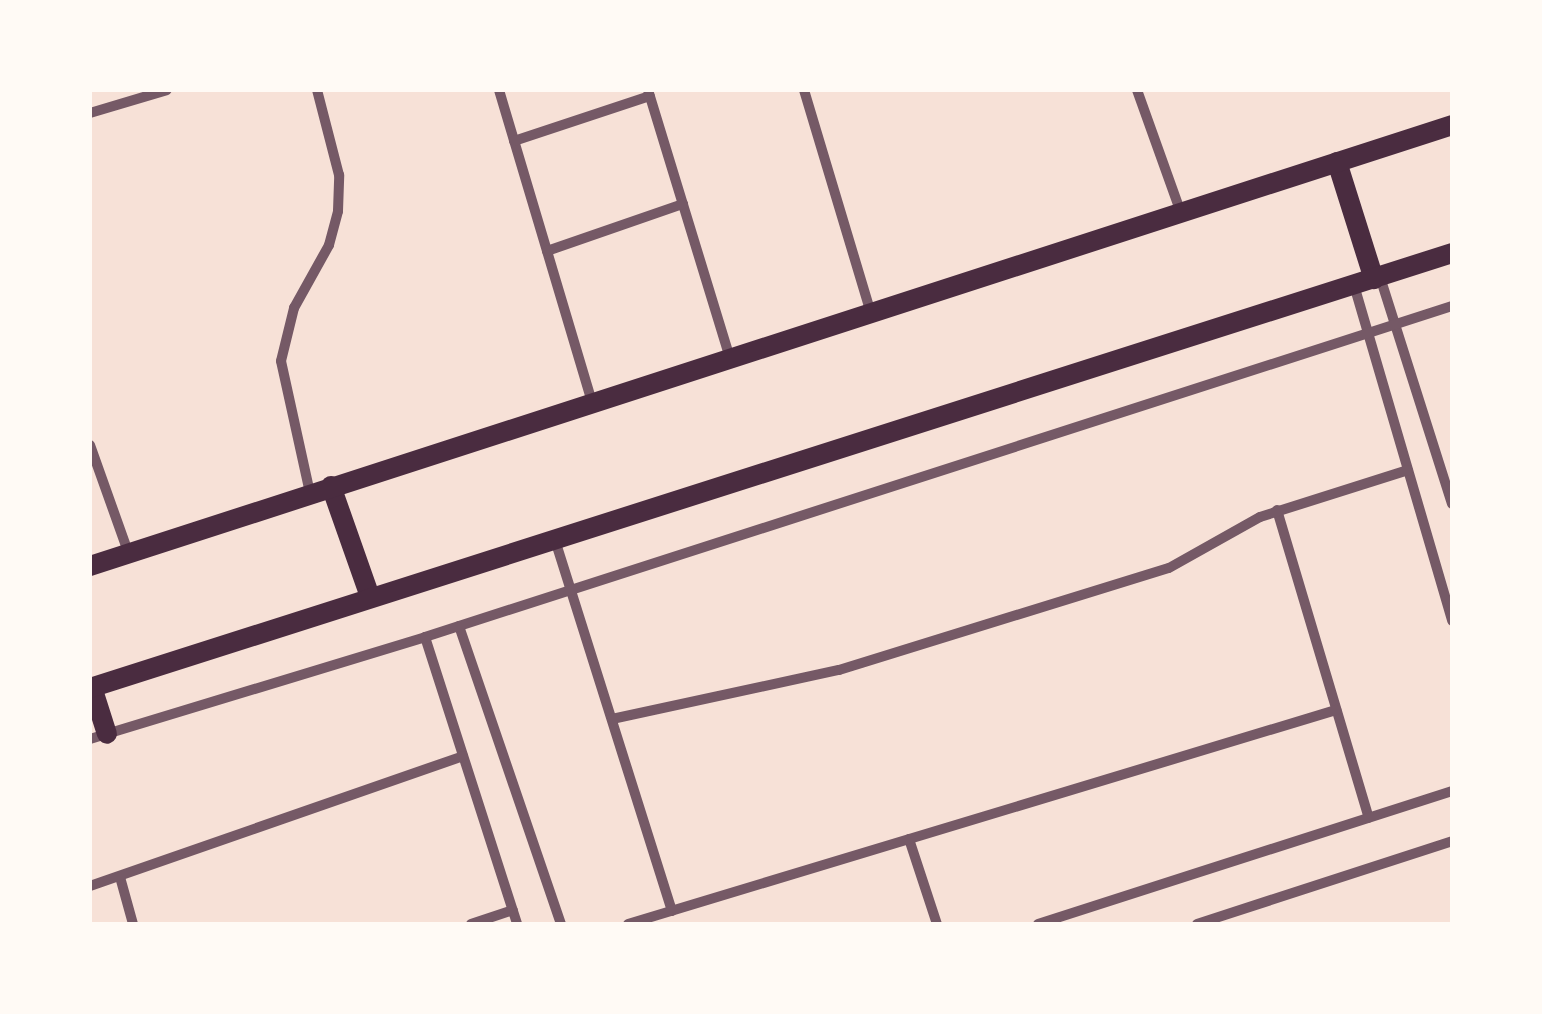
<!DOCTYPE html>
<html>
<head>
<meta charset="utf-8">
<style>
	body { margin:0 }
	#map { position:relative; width:1542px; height:1014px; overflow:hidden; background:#f7e1d7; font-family:Arial,sans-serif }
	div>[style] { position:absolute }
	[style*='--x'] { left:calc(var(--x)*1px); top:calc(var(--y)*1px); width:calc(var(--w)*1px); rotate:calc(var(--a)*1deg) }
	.minor>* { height:10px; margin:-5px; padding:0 5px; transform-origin:5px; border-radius:5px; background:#755966 }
	.secondary>* { height:20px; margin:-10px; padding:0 10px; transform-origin:10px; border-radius:10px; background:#4a2c40 }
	span { translate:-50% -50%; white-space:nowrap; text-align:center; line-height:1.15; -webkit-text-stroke:10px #fffaf5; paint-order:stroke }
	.frame { position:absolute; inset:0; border:92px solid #fffaf5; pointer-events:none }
</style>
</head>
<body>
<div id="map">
	<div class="minor">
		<div style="--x:499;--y:90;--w:325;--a:73.4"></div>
		<div style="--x:648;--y:90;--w:280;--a:73"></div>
		<div style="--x:804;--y:90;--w:233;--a:73.3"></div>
		<div style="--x:1137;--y:90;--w:131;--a:70.3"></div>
		<div style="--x:90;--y:113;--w:80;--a:-16.6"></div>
		<div style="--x:514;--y:141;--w:143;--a:-18.3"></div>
		<div style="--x:547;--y:251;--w:144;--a:-19.1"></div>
		<div style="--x:1380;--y:277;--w:238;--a:72.4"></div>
		<div style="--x:1354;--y:285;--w:350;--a:73.7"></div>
		<div style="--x:90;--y:445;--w:114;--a:70.4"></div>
		<div style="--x:310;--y:493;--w:135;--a:-102.4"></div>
		<div style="--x:281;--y:361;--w:55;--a:-76.2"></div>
		<div style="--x:294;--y:308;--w:72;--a:-60.9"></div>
		<div style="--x:329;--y:245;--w:35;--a:-75"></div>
		<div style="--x:338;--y:211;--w:36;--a:-88"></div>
		<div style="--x:339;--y:175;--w:88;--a:-104.5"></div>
		<div style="--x:1277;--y:510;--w:321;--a:73.4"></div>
		<div style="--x:555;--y:540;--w:389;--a:72.5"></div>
		<div style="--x:459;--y:626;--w:315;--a:71.1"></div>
		<div style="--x:425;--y:637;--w:301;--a:72.2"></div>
		<div style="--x:612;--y:719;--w:232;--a:-12.2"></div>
		<div style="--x:839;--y:670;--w:345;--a:-17.2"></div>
		<div style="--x:1169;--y:568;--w:104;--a:-29.3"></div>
		<div style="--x:1260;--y:517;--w:155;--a:-17.6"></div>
		<div style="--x:90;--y:739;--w:350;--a:-16.9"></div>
		<div style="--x:425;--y:637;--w:1079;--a:-17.86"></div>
		<div style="--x:909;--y:839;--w:89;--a:71.8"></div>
		<div style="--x:120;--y:877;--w:49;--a:74.5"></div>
		<div style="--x:90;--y:886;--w:395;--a:-19.2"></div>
		<div style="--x:471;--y:924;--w:44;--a:-18.4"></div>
		<div style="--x:628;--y:924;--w:740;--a:-16.82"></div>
		<div style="--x:1038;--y:924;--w:435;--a:-17.8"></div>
		<div style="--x:1197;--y:924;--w:268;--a:-18"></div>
	</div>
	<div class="secondary">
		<div style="--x:1337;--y:162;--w:123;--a:72.5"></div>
		<div style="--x:331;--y:486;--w:118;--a:70.6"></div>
		<div style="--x:90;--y:566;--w:1432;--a:-17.94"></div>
		<div style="--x:92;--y:687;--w:49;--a:72.3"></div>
		<div style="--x:90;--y:688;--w:1430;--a:-17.71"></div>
	</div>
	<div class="frame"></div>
</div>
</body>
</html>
